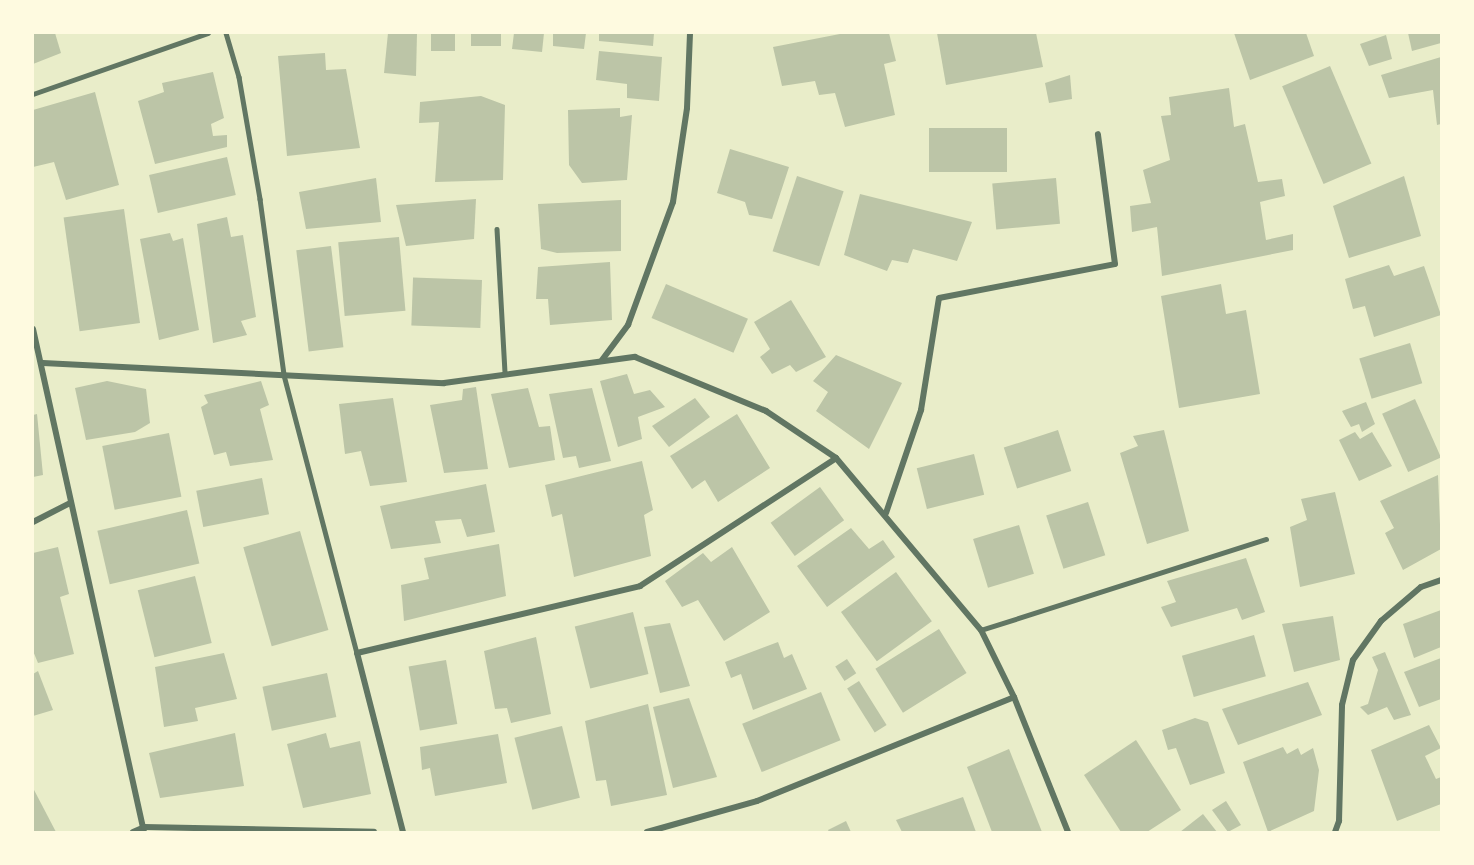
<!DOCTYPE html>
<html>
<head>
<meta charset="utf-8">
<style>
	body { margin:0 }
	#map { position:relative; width:1474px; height:865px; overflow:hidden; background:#e9edc9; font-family:Barlow,sans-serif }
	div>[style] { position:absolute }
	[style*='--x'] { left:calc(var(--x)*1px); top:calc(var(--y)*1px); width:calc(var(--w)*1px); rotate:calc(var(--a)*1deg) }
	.building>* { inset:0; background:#bcc5a7; transform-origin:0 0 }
	.service>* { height:4.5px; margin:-2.25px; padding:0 2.25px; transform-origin:2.25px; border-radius:2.25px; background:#617663 }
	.minor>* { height:6px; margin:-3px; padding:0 3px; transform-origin:3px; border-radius:3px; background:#617663 }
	span { translate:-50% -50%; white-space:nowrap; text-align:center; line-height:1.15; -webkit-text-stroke:6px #fefae0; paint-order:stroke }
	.frame { position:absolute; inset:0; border:34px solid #fefae0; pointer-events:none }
</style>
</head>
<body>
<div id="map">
	<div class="building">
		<div style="clip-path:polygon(33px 33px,55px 33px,61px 53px,33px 64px)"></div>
		<div style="clip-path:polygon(388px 33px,417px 33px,416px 76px,384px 73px)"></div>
		<div style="left:431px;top:33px;width:24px;height:18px"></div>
		<div style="left:471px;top:33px;width:30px;height:13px"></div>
		<div style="clip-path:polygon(514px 33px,544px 33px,542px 52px,512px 49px)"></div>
		<div style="clip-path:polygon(553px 33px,586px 33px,584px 49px,553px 46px)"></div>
		<div style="clip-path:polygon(599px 33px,654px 33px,653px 46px,599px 41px)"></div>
		<div style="clip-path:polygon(845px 33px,889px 33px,896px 61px,884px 64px,895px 115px,845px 127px,835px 93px,819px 95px,815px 81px,782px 86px,773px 47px)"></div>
		<div style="clip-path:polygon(937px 33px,1036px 33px,1043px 67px,946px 85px)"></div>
		<div style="clip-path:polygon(1234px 33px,1306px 33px,1314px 56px,1250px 80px)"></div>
		<div style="clip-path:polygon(1408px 33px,1441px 33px,1441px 43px,1412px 51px)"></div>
		<div style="clip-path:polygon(1386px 35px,1392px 59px,1369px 66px,1360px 44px)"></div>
		<div style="clip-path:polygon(599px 51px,662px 57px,659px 101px,627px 98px,627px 84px,596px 80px)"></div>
		<div style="clip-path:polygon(325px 53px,326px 70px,346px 69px,360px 148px,287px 156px,278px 56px)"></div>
		<div style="clip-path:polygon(1441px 57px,1441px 124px,1437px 125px,1433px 90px,1389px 98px,1381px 75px)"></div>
		<div style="left:1330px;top:66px;width:106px;height:52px;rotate:67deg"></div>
		<div style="clip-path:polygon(213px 72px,224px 118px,211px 124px,213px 136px,227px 135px,227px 147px,155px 164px,138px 101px,164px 92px,162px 83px)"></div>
		<div style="clip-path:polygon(1070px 75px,1072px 99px,1049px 103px,1045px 83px)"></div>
		<div style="clip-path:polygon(1229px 88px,1234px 127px,1245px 124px,1258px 182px,1282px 179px,1285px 196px,1260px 202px,1266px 240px,1293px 234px,1293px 250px,1162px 276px,1157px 227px,1132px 232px,1130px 206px,1151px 203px,1143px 170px,1170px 160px,1161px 116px,1171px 115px,1169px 97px)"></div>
		<div style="clip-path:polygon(95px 92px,119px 185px,66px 200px,54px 162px,33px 167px,33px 110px)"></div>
		<div style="clip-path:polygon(481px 96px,505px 105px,503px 180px,435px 182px,439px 122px,419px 123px,420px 102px)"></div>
		<div style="clip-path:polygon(620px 108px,620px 117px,632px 115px,627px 180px,582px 183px,569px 165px,568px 110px)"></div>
		<div style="left:929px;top:128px;width:78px;height:44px"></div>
		<div style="clip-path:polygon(730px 149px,789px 167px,772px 219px,749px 215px,745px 202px,717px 193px)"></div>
		<div style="left:227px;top:157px;width:39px;height:80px;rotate:77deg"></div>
		<div style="left:797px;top:176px;width:49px;height:79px;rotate:18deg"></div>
		<div style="clip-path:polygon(1404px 176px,1421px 236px,1349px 258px,1333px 206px)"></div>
		<div style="clip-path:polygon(376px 178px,381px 222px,306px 229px,299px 192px)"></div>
		<div style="left:1056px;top:178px;width:46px;height:64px;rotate:85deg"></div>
		<div style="clip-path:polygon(860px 194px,972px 222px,957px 261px,913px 249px,908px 263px,892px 260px,887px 271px,844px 255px)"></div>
		<div style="clip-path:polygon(476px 199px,474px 239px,406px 246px,396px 205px)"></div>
		<div style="clip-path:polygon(621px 200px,621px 251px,557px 253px,541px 249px,538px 204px)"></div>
		<div style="left:124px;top:209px;width:115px;height:61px;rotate:82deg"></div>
		<div style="clip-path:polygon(227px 217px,231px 237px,243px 235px,256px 317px,241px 321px,247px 335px,213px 343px,197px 224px)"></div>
		<div style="clip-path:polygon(170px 233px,173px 241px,183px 238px,199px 330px,159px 340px,140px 239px)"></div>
		<div style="left:399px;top:237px;width:74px;height:61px;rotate:85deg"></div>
		<div style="left:331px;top:246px;width:102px;height:35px;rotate:83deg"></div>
		<div style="clip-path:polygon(610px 262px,612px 320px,550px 325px,548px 299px,536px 299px,538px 267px)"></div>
		<div style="clip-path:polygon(1389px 265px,1394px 276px,1424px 266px,1441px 315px,1374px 337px,1365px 306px,1353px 309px,1345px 279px)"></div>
		<div style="left:482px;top:280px;width:48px;height:69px;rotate:92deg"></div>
		<div style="left:666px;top:284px;width:89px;height:37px;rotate:23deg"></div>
		<div style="clip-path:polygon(1221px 284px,1226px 314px,1246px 310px,1260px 394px,1179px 408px,1161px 296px)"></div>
		<div style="clip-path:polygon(791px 300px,826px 357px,796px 372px,790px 365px,772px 374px,760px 357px,770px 349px,754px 322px)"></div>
		<div style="left:1410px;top:343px;width:42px;height:53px;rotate:73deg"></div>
		<div style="clip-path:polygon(836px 355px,902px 383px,869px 449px,816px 411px,828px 392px,813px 381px)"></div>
		<div style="clip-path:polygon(627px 374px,634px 394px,650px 390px,665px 407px,638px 417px,642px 439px,618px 447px,600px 381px)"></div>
		<div style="clip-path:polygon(107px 381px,146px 389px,150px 423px,135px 432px,86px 440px,75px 388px)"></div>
		<div style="clip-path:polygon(261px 381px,269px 405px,260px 409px,273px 460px,230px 466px,226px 452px,214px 455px,201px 407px,208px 403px,204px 395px)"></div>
		<div style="clip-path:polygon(476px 387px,488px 469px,444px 473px,430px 405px,462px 400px,463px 389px)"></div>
		<div style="clip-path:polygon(528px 388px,539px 427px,550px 426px,555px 460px,509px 468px,491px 394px)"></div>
		<div style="clip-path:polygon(592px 388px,611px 461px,579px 468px,576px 456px,563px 458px,549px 394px)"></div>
		<div style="clip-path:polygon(393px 398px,407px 482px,370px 486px,361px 451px,345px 454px,339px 404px)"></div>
		<div style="clip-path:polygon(695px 398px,710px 417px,669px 447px,652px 426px)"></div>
		<div style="left:1415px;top:399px;width:64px;height:36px;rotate:66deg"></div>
		<div style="clip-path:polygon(1366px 402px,1375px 424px,1362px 432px,1359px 424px,1351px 427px,1342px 411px)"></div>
		<div style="clip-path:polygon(37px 414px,43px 475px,33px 477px,33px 415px)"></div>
		<div style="clip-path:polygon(737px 414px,770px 468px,718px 502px,705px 480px,692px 489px,670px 456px)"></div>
		<div style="left:1058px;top:430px;width:43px;height:57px;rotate:72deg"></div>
		<div style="clip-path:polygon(1164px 430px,1189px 531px,1147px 544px,1120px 453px,1138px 446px,1133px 436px)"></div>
		<div style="clip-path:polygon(1355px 432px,1360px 439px,1372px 432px,1392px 466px,1359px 481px,1339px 440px)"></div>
		<div style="left:169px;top:433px;width:65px;height:68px;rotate:79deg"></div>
		<div style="left:974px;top:454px;width:42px;height:59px;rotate:76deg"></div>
		<div style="clip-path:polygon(642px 461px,653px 510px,644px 515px,651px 556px,574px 577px,562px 514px,552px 517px,545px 485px)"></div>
		<div style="clip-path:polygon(1438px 475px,1441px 549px,1403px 570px,1385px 533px,1394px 528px,1380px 501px)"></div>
		<div style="left:262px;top:478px;width:37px;height:67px;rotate:79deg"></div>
		<div style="clip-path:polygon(486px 484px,495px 532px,467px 537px,461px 519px,435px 521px,441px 543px,391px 549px,380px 506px)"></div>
		<div style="left:820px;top:487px;width:41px;height:61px;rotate:54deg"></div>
		<div style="clip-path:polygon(1335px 492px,1355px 574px,1300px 587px,1290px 527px,1307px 520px,1301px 499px)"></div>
		<div style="left:1088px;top:502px;width:56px;height:44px;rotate:72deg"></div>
		<div style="left:187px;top:510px;width:55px;height:92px;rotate:77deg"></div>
		<div style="left:1019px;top:525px;width:51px;height:48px;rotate:73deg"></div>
		<div style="clip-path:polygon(851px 528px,869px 549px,883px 540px,895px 557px,827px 607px,797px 566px)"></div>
		<div style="left:300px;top:531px;width:103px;height:59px;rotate:74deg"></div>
		<div style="clip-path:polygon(499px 544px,506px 596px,404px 621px,401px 585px,429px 579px,424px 558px)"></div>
		<div style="clip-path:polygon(58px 547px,69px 594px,60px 597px,74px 654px,38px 663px,33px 651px,33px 553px)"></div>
		<div style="clip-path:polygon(732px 547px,770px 612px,724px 641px,698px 600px,682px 607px,665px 581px,703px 553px,711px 562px)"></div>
		<div style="clip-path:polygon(1246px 558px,1265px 612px,1242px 620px,1237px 608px,1171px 627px,1161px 607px,1176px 602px,1167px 581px)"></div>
		<div style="left:896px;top:572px;width:61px;height:68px;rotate:54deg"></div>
		<div style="left:195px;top:576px;width:69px;height:59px;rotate:76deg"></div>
		<div style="clip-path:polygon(1441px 610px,1441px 647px,1414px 658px,1403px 624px)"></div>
		<div style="left:633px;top:612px;width:64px;height:60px;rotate:76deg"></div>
		<div style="clip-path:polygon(1333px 616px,1340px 660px,1294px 672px,1282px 624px)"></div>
		<div style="clip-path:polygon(670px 623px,690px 686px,660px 693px,644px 627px)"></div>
		<div style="left:939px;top:629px;width:52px;height:75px;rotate:58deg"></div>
		<div style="left:1254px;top:635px;width:43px;height:75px;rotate:74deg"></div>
		<div style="clip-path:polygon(536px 637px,551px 714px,511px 723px,507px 708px,495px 709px,484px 651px)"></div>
		<div style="clip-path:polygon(778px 642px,784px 658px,792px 654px,807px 689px,753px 710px,741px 674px,731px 678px,725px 662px)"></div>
		<div style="clip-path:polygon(1385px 652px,1411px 715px,1394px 720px,1387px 707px,1368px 715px,1360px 707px,1368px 704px,1378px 670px,1372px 657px)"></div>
		<div style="clip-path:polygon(224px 653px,237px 699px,195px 708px,198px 721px,164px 727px,155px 667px)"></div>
		<div style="clip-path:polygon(1441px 658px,1441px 699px,1419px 707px,1404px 672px)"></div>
		<div style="left:847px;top:659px;width:17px;height:14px;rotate:57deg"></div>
		<div style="left:446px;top:660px;width:65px;height:38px;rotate:80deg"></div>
		<div style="clip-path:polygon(38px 671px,53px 710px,33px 716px,33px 674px)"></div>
		<div style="left:327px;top:673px;width:45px;height:66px;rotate:78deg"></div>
		<div style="left:859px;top:681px;width:52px;height:14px;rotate:58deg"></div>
		<div style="clip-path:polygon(1308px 682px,1322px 715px,1238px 745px,1222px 709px)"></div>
		<div style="left:821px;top:692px;width:52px;height:85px;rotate:68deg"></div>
		<div style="clip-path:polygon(689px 698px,717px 777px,673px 788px,653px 707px)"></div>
		<div style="clip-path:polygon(648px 704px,667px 795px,611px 806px,606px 780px,596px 781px,585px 721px)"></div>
		<div style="clip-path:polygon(1195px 718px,1208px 722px,1225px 773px,1190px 785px,1176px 748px,1168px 750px,1162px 730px)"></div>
		<div style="clip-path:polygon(1429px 725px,1441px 748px,1425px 756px,1436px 779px,1441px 777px,1441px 804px,1397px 821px,1371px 750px)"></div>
		<div style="left:562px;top:726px;width:74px;height:49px;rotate:76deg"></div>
		<div style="clip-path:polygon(235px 733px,244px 786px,160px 798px,149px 753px)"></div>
		<div style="clip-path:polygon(326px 733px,330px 748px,360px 741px,371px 794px,303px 808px,287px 744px)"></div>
		<div style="clip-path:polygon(498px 734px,507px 783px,435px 796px,430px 768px,422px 770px,420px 747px)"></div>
		<div style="clip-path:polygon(1136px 740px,1181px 810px,1147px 832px,1121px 832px,1084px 775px)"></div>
		<div style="clip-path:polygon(1283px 747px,1287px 754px,1298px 748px,1301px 755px,1313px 748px,1319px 770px,1314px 811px,1268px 832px,1243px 762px)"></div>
		<div style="clip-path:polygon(1009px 749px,1042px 832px,992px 832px,967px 767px)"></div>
		<div style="clip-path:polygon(33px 788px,56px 832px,33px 832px)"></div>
		<div style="clip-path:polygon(963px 797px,976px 832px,902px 832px,896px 820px)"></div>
		<div style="clip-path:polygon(1226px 801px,1241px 825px,1228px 832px,1212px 810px)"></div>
		<div style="clip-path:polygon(1203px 814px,1217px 832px,1180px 832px)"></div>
		<div style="clip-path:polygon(846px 821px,851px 832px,829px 832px,828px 830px)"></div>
	</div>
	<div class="service">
		<div style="--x:226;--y:33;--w:46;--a:73.5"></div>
		<div style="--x:239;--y:77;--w:124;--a:80.2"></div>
		<div style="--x:260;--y:199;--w:178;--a:82.2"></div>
		<div style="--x:284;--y:375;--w:287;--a:75.3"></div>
		<div style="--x:33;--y:94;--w:185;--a:-19.2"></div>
		<div style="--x:497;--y:229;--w:145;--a:86.8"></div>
		<div style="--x:981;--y:630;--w:299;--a:-17.7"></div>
	</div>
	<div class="minor">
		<div style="--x:33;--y:329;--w:515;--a:77.56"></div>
		<div style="--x:602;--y:360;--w:44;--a:-53.4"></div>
		<div style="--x:628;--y:325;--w:131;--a:-69.9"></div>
		<div style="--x:673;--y:202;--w:95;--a:-81.5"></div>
		<div style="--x:687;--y:108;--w:75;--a:-87.7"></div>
		<div style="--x:43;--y:363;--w:401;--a:2.9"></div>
		<div style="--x:444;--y:383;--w:193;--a:-7.8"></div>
		<div style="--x:635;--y:357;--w:142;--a:22.4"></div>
		<div style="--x:766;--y:411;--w:84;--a:33.9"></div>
		<div style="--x:836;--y:458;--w:225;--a:49.9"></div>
		<div style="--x:981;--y:630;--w:75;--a:63.8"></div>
		<div style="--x:1014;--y:697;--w:145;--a:68.2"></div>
		<div style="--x:886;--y:513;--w:109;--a:-71.2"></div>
		<div style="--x:921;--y:410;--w:113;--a:-80.9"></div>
		<div style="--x:939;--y:298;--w:179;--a:-10.9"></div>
		<div style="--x:1115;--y:264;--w:131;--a:-97.5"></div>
		<div style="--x:33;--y:522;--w:42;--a:-27.2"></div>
		<div style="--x:133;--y:832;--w:12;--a:-24"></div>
		<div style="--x:144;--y:827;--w:230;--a:1.2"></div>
		<div style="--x:403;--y:832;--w:185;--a:-104.4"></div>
		<div style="--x:357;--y:653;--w:291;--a:-13.3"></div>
		<div style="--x:640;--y:586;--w:234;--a:-33.1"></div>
		<div style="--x:647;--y:832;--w:114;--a:-15.7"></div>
		<div style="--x:757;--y:801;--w:277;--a:-22"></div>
		<div style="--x:1335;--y:832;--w:12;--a:-70"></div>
		<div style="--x:1339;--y:821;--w:116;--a:-88.5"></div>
		<div style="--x:1342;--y:705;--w:46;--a:-76.3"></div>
		<div style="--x:1353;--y:660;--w:48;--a:-54.3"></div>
		<div style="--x:1381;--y:621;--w:52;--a:-40.4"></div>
		<div style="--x:1421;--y:587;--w:21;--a:-19"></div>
	</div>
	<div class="frame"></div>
</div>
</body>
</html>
